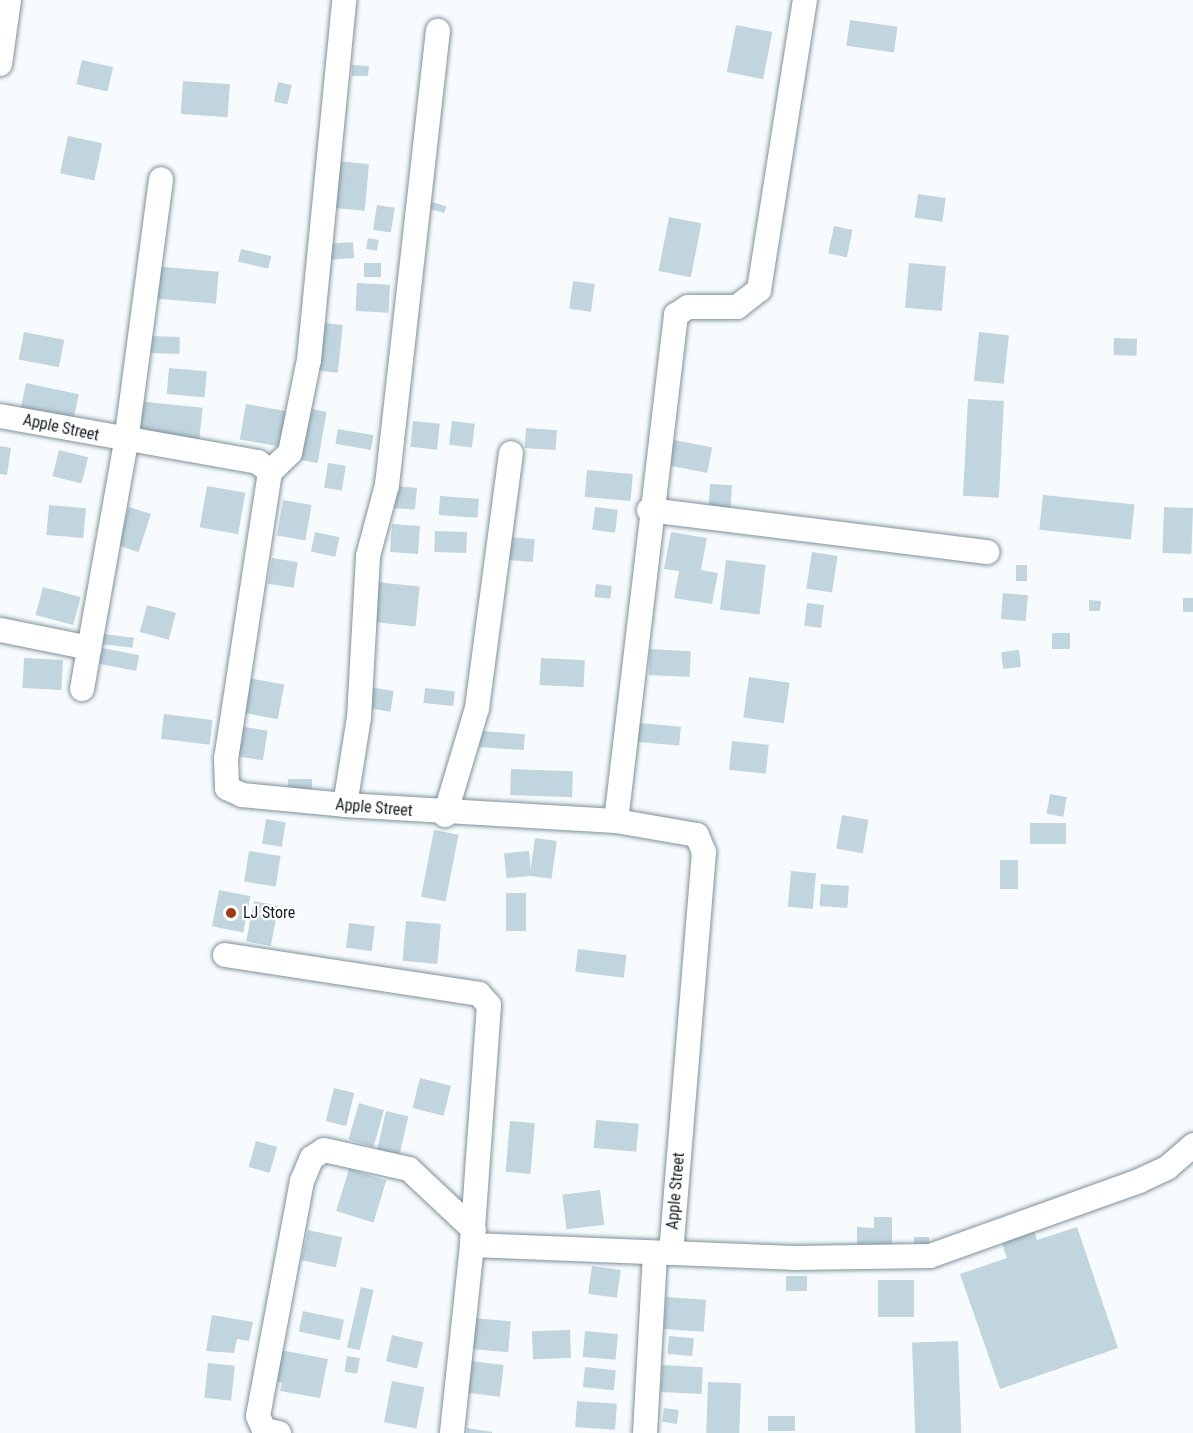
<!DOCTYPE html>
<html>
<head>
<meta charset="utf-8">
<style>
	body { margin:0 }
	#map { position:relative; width:1193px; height:1433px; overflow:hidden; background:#f7fbfd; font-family:"Roboto Condensed",sans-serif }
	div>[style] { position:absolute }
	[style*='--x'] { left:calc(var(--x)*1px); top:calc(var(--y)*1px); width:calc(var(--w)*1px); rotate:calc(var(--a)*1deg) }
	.building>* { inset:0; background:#c1d5df; transform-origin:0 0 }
	.roads { filter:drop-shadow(0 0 2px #7e919b) drop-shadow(0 0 2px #7e919b) }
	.street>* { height:24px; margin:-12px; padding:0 12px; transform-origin:12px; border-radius:12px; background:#fff }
	.dots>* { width:16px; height:16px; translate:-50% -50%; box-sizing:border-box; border:3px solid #fff; border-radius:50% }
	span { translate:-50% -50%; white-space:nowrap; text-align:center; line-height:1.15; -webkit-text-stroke:4.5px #fff; paint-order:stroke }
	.street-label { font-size:16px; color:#151c20 }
	.poi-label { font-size:16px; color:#151c20 }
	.left { translate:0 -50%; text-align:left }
</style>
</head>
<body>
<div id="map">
	<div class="building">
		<div style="left:850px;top:20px;width:48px;height:26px;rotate:8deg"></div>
		<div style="left:736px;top:25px;width:37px;height:48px;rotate:11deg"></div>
		<div style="left:82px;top:60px;width:32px;height:25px;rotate:13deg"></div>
		<div style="clip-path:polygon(352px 65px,369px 66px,368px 76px,352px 76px)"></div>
		<div style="left:183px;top:81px;width:47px;height:33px;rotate:4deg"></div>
		<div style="left:278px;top:82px;width:14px;height:20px;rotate:12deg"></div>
		<div style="left:68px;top:136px;width:35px;height:38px;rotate:12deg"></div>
		<div style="left:336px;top:161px;width:33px;height:47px;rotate:5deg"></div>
		<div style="left:918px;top:194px;width:28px;height:24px;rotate:8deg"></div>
		<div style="left:428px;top:201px;width:19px;height:7px;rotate:16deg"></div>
		<div style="left:377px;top:205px;width:18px;height:25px;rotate:9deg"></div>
		<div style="left:669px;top:217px;width:33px;height:55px;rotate:11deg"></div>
		<div style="left:834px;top:226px;width:19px;height:28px;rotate:12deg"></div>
		<div style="left:368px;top:238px;width:11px;height:11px;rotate:10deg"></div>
		<div style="left:353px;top:242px;width:16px;height:28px;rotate:86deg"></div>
		<div style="left:241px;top:249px;width:31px;height:13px;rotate:13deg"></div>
		<div style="left:381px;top:263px;width:14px;height:17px;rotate:90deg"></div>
		<div style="left:909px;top:263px;width:37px;height:45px;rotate:5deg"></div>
		<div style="left:153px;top:266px;width:66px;height:32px;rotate:5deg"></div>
		<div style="left:573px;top:281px;width:22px;height:28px;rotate:8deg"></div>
		<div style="left:357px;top:283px;width:33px;height:28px;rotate:3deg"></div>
		<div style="left:315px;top:322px;width:28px;height:48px;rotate:6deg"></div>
		<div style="left:24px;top:332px;width:41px;height:28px;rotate:11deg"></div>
		<div style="left:979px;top:332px;width:30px;height:49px;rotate:6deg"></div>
		<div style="left:150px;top:336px;width:30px;height:17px;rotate:2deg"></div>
		<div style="left:1114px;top:338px;width:23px;height:17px;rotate:2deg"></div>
		<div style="left:169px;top:368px;width:38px;height:26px;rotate:5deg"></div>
		<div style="left:26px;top:383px;width:54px;height:27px;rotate:12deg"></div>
		<div style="left:968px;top:399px;width:36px;height:97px;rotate:3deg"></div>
		<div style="left:138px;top:401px;width:65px;height:32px;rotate:6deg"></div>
		<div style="left:246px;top:404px;width:42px;height:36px;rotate:10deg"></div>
		<div style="left:305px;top:408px;width:22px;height:52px;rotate:10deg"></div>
		<div style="left:413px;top:421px;width:27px;height:26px;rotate:6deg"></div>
		<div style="left:452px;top:421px;width:23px;height:24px;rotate:7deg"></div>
		<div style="left:526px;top:428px;width:31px;height:20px;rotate:4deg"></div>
		<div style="left:338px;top:429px;width:36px;height:15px;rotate:10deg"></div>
		<div style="left:669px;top:439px;width:44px;height:26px;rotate:11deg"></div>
		<div style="clip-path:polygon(0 446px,11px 448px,7px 475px,0 474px)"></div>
		<div style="left:59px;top:450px;width:30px;height:27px;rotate:14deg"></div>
		<div style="left:328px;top:463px;width:18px;height:25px;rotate:9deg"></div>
		<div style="left:587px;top:470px;width:46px;height:27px;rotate:5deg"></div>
		<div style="left:710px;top:484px;width:22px;height:24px;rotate:3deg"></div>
		<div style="left:207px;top:486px;width:39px;height:42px;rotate:10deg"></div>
		<div style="left:395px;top:486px;width:22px;height:22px;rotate:5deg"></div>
		<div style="left:1043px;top:495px;width:92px;height:35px;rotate:6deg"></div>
		<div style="left:440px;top:496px;width:39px;height:19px;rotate:4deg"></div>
		<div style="left:283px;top:500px;width:29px;height:36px;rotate:10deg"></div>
		<div style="left:49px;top:505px;width:37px;height:30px;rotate:5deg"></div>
		<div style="left:129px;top:507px;width:23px;height:40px;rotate:18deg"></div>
		<div style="left:595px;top:507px;width:23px;height:23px;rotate:7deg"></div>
		<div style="left:1164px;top:507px;width:29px;height:46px;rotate:2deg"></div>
		<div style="left:392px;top:524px;width:28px;height:28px;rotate:4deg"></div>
		<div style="left:435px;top:531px;width:32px;height:21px;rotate:2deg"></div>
		<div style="left:315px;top:532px;width:25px;height:20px;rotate:12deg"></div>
		<div style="clip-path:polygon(671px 532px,707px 538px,701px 570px,718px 573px,712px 604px,674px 598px,679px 571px,664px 569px)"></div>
		<div style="left:510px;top:537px;width:25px;height:23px;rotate:5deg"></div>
		<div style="left:812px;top:552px;width:26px;height:37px;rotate:9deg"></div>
		<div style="left:272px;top:558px;width:26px;height:26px;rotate:9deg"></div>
		<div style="left:726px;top:560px;width:40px;height:50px;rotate:7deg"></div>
		<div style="left:1016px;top:565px;width:11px;height:16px"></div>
		<div style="left:376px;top:582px;width:44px;height:40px;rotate:6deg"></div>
		<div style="left:596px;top:584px;width:16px;height:13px;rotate:7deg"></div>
		<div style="left:43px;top:587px;width:39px;height:29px;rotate:15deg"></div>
		<div style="left:1003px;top:593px;width:25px;height:26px;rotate:5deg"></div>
		<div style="left:1183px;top:598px;width:10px;height:14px"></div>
		<div style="clip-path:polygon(1089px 600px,1101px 601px,1100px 611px,1089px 611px)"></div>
		<div style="left:807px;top:603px;width:17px;height:23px;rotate:7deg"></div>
		<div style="left:147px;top:605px;width:30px;height:28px;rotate:15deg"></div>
		<div style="left:1052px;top:633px;width:18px;height:16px"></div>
		<div style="left:103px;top:634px;width:31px;height:10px;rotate:7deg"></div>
		<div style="left:97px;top:647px;width:43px;height:16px;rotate:11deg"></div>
		<div style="left:650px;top:649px;width:41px;height:26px;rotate:3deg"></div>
		<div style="left:1019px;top:650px;width:17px;height:18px;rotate:83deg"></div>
		<div style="left:24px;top:658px;width:39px;height:30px;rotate:3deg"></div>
		<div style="left:541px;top:658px;width:44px;height:27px;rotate:3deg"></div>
		<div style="left:749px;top:677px;width:41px;height:41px;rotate:8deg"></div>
		<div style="left:249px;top:678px;width:36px;height:35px;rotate:11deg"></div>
		<div style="left:369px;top:687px;width:25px;height:21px;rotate:9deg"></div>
		<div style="left:425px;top:688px;width:30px;height:15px;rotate:6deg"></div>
		<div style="left:164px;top:714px;width:49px;height:25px;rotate:7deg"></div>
		<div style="left:639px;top:723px;width:42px;height:19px;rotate:5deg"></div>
		<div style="left:238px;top:726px;width:30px;height:30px;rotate:9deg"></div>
		<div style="left:480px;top:731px;width:45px;height:16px;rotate:4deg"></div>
		<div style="left:732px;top:741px;width:37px;height:29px;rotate:6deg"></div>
		<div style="left:511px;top:769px;width:62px;height:26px;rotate:2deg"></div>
		<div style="left:288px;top:779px;width:24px;height:11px"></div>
		<div style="left:1050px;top:794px;width:17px;height:20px;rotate:10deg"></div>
		<div style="left:842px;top:815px;width:27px;height:34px;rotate:10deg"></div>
		<div style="left:266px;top:819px;width:20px;height:25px;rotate:9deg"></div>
		<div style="left:1066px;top:823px;width:21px;height:36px;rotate:90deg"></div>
		<div style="left:434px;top:830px;width:25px;height:68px;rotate:11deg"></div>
		<div style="left:535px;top:838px;width:22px;height:38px;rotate:8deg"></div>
		<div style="left:249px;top:851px;width:32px;height:31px;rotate:9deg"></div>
		<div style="left:529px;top:851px;width:25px;height:25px;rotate:85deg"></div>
		<div style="left:1000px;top:860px;width:18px;height:29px"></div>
		<div style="left:791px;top:871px;width:25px;height:36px;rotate:5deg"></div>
		<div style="left:821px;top:884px;width:28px;height:22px;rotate:4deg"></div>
		<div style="left:219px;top:890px;width:32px;height:37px;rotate:11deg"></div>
		<div style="left:506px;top:893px;width:20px;height:38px"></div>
		<div style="left:254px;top:901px;width:25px;height:41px;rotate:11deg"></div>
		<div style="left:406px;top:921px;width:35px;height:40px;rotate:5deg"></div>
		<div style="left:349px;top:923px;width:26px;height:25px;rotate:7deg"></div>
		<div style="left:578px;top:949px;width:49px;height:23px;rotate:7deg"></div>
		<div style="left:420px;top:1078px;width:32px;height:31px;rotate:14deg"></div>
		<div style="left:334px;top:1088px;width:21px;height:34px;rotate:14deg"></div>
		<div style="left:359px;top:1103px;width:26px;height:38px;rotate:16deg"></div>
		<div style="left:386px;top:1111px;width:23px;height:42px;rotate:13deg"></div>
		<div style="left:596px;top:1120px;width:43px;height:28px;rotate:5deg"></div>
		<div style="left:510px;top:1121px;width:25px;height:51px;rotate:5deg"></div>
		<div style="left:256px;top:1141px;width:22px;height:27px;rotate:16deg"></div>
		<div style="left:349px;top:1169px;width:39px;height:44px;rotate:17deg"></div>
		<div style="left:600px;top:1190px;width:35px;height:38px;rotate:83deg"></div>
		<div style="clip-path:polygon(874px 1217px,892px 1217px,892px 1244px,857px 1244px,857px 1227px,874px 1228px)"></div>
		<div style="clip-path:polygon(1077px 1227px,1118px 1348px,1000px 1389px,960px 1274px,1007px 1258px,1001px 1241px,1034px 1230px,1037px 1240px)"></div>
		<div style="left:308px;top:1230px;width:35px;height:31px;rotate:12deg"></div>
		<div style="left:914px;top:1237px;width:15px;height:12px"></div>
		<div style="left:592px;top:1266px;width:29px;height:28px;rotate:8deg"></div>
		<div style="left:786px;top:1276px;width:21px;height:15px"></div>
		<div style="left:878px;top:1280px;width:36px;height:37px"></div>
		<div style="left:361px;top:1287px;width:13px;height:62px;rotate:13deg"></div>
		<div style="left:666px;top:1297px;width:40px;height:32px;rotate:4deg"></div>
		<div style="left:303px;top:1311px;width:42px;height:21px;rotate:12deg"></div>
		<div style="clip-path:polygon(212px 1315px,253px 1322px,249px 1341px,237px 1339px,234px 1353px,206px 1351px)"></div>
		<div style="left:473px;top:1318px;width:38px;height:31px;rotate:5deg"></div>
		<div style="left:570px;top:1330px;width:28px;height:38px;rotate:88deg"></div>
		<div style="left:585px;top:1331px;width:33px;height:26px;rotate:5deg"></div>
		<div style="left:392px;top:1335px;width:32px;height:27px;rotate:13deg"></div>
		<div style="left:669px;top:1336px;width:25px;height:18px;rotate:5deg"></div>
		<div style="left:958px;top:1341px;width:92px;height:46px;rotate:88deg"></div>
		<div style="clip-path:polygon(275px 1349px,328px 1359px,320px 1398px,280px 1391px,282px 1383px,269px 1380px)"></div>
		<div style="left:347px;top:1356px;width:13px;height:16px;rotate:9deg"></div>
		<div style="left:471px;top:1361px;width:33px;height:32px;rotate:7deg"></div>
		<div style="left:208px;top:1363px;width:27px;height:35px;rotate:6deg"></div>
		<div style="left:662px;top:1365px;width:41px;height:27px;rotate:3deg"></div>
		<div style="left:585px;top:1367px;width:31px;height:20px;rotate:6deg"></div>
		<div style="left:392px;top:1381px;width:33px;height:42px;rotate:11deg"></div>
		<div style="left:708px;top:1382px;width:33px;height:51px;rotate:2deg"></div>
		<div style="left:577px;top:1401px;width:40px;height:26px;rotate:4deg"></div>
		<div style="left:664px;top:1408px;width:15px;height:14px;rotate:8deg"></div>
		<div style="left:768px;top:1416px;width:27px;height:15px"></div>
		<div style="clip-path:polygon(467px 1428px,492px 1432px,492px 1433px,467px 1433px)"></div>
	</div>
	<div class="roads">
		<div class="street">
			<div style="--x:0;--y:64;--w:65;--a:-82"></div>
			<div style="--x:0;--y:416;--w:262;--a:10.1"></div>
			<div style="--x:258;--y:462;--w:16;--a:40"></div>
			<div style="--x:270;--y:472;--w:289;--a:98.7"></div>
			<div style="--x:226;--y:758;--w:30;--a:88"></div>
			<div style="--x:227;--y:788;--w:17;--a:25"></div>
			<div style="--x:242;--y:795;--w:103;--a:5.5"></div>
			<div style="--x:345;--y:805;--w:271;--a:3.4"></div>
			<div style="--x:616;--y:821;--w:82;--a:9.8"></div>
			<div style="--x:697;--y:835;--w:18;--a:68"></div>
			<div style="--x:704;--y:852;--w:402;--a:94.7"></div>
			<div style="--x:270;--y:472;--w:28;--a:-44"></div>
			<div style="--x:290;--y:453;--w:95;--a:-78.5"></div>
			<div style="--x:309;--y:360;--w:362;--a:-84.4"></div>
			<div style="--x:649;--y:510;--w:341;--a:7.1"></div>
			<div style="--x:0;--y:630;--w:91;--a:11.4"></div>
			<div style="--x:82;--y:689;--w:251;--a:-79.9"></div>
			<div style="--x:126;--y:442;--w:265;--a:-82.4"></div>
			<div style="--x:345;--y:805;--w:88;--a:-80.9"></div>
			<div style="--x:359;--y:718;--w:162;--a:-86.8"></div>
			<div style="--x:368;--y:556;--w:73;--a:-75"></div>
			<div style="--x:387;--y:485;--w:457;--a:-83.6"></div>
			<div style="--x:445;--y:815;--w:112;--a:-73.3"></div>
			<div style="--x:477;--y:708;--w:257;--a:-82.4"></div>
			<div style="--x:616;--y:821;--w:510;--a:-83.24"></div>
			<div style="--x:676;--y:315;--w:14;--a:-34"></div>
			<div style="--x:688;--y:307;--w:49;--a:0"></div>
			<div style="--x:737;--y:307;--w:28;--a:-38"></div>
			<div style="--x:759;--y:290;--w:294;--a:-81"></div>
			<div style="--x:225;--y:955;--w:257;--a:8.7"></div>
			<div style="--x:479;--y:994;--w:15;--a:48"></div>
			<div style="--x:489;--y:1005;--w:241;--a:94.1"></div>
			<div style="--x:472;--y:1245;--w:189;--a:96.1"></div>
			<div style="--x:472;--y:1245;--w:321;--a:2.3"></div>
			<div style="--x:793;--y:1258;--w:137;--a:-0.8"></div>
			<div style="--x:930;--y:1256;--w:222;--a:-19.7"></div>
			<div style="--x:1139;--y:1181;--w:31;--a:-25"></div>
			<div style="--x:1167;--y:1168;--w:35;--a:-41"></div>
			<div style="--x:279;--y:1433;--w:15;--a:-169"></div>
			<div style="--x:264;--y:1430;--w:15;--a:-113"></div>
			<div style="--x:258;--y:1416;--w:239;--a:-79.4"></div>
			<div style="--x:302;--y:1181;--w:25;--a:-67"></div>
			<div style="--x:312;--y:1158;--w:14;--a:-34"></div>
			<div style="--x:324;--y:1150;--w:87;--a:12.6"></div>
			<div style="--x:409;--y:1169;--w:89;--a:43.2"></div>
			<div style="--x:645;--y:1433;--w:180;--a:-86.8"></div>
		</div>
	</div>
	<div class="dots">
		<div style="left:231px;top:913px;background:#a03914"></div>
	</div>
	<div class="street-label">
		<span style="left:61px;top:428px;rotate:12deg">Apple Street</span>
		<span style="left:374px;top:808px;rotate:5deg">Apple Street</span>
		<span style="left:676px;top:1191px;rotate:-85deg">Apple Street</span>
	</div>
	<div class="poi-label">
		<span class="left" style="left:243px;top:913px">LJ Store</span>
	</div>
</div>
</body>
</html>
